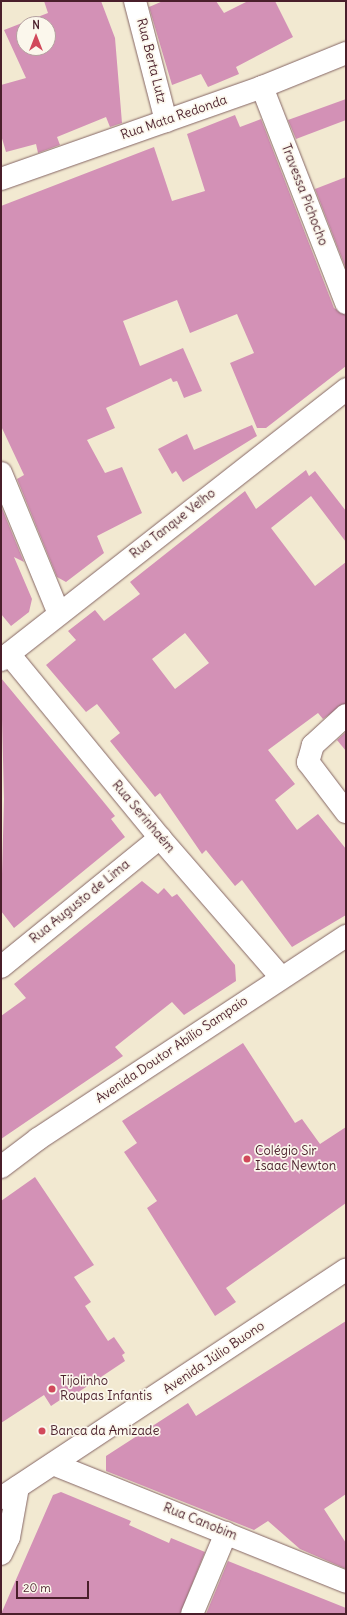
<!DOCTYPE html>
<html>
<head>
<meta charset="utf-8">
<style>
	body { margin:0 }
	#map { position:relative; width:347px; height:1615px; overflow:hidden; background:#f2e9d1; font-family:Delius,sans-serif }
	div>[style] { position:absolute }
	[style*='--x'] { left:calc(var(--x)*1px); top:calc(var(--y)*1px); width:calc(var(--w)*1px); rotate:calc(var(--a)*1deg) }
	.building>* { inset:0; background:#d391b6 }
	.roads { filter:drop-shadow(0 0 1px #856665) drop-shadow(0 0 1px #856665) }
	.minor>* { height:22px; margin:-11px; padding:0 11px; transform-origin:11px; border-radius:11px; background:#fff }
	.major>* { height:22px; margin:-11px; padding:0 11px; transform-origin:11px; border-radius:11px; background:#fff }
	.dots>* { width:11px; height:11px; translate:-50% -50%; box-sizing:border-box; border:2px solid #fbf7ec; border-radius:50% }
	span { translate:-50% -50%; white-space:nowrap; text-align:center; line-height:1.15; -webkit-text-stroke:3.5px #fbf7ec; paint-order:stroke }
	.street-label { font-size:13px; color:#4a1f2b }
	.poi-label { font-size:13px; color:#4a1f2b }
	.left { translate:0 -50%; text-align:left }
	.frame { position:absolute; inset:0; border:2px solid #4a1f2b; pointer-events:none }
	.north { position:absolute; left:16px; top:16px; width:40px; height:40px; box-sizing:border-box; background:#fbf7ec; border:1px solid #b4a19f; border-radius:50%; rotate:0deg; font-size:11px; font-weight:700; line-height:16px; text-align:center; color:#4a1f2b }
	.north::after { content:''; display:block; margin:auto; width:14px; height:18px; background:#d1495b; clip-path:polygon(50% 0,100% 100%,50% 72%,0 100%) }
	.scale { position:absolute; left:16px; top:1581px; width:73px; height:18px; box-sizing:border-box; border:2px solid #4a1f2b; border-top:0; padding-left:5px; font-size:12px; line-height:14px; white-space:nowrap; color:#4a1f2b; -webkit-text-stroke:3px #fbf7ec; paint-order:stroke }
</style>
</head>
<body>
<div id="map">
	<div class="building">
		<div style="clip-path:polygon(evenodd,44px 1px,101px 1px,115px 38px,122px 123px,110px 127px,106px 117px,57px 137px,60px 145px,57px 146px,38px 153px,36px 144px,6px 152px,1px 135px,1px 85px,26px 78px,4px 30px,48px 13px,44px 1px,24px 24px,48px 24px,48px 48px,24px 48px,24px 24px)"></div>
		<div style="clip-path:polygon(163px 1px,216px 1px,224px 13px,248px 1px,275px 1px,293px 37px,236px 67px,239px 74px,208px 87px,201px 74px,172px 85px,149px 7px)"></div>
		<div style="clip-path:polygon(346px 99px,346px 120px,296px 139px,288px 120px)"></div>
		<div style="clip-path:polygon(235px 115px,240px 127px,261px 119px,334px 308px,346px 315px,346px 366px,266px 428px,257px 428px,230px 363px,254px 353px,237px 314px,190px 333px,177px 300px,123px 321px,140px 366px,183px 348px,202px 391px,184px 398px,177px 381px,173px 382px,171px 378px,106px 408px,115px 428px,87px 440px,105px 473px,122px 467px,142px 513px,97px 536px,104px 553px,66px 582px,57px 577px,17px 479px,24px 475px,1px 426px,1px 206px,154px 147px,172px 201px,205px 191px,187px 134px)"></div>
		<div style="clip-path:polygon(346px 177px,346px 269px,315px 189px)"></div>
		<div style="clip-path:polygon(252px 425px,257px 436px,183px 482px,176px 471px,172px 474px,158px 449px,187px 434px,194px 450px)"></div>
		<div style="clip-path:polygon(evenodd,306px 470px,309px 476px,315px 471px,346px 511px,346px 542px,311px 496px,271px 528px,315px 586px,346px 562px,346px 703px,323px 719px,318px 713px,268px 750px,295px 784px,275px 800px,297px 830px,318px 814px,346px 849px,346px 915px,292px 947px,242px 880px,235px 886px,206px 850px,202px 854px,160px 793px,155px 797px,110px 741px,120px 733px,97px 704px,86px 712px,46px 665px,76px 640px,68px 631px,95px 610px,104px 621px,140px 594px,130px 582px,245px 491px,256px 509px,306px 470px,185px 633px,209px 663px,175px 689px,152px 659px,185px 633px)"></div>
		<div style="clip-path:polygon(1px 506px,24px 562px,14px 557px,32px 599px,29px 612px,11px 626px,1px 614px)"></div>
		<div style="clip-path:polygon(1px 678px,102px 800px,115px 816px,111px 819px,125px 837px,14px 928px,1px 911px,4px 799px)"></div>
		<div style="clip-path:polygon(346px 732px,346px 751px,337px 740px)"></div>
		<div style="clip-path:polygon(142px 881px,158px 894px,164px 888px,172px 897px,177px 894px,235px 965px,236px 981px,184px 1015px,172px 1002px,115px 1047px,123px 1056px,1px 1139px,1px 1016px,26px 998px,14px 984px)"></div>
		<div style="clip-path:polygon(243px 1043px,295px 1123px,302px 1119px,320px 1144px,346px 1127px,346px 1203px,226px 1288px,236px 1302px,215px 1316px,147px 1208px,157px 1201px,124px 1152px,137px 1143px,122px 1121px)"></div>
		<div style="clip-path:polygon(35px 1177px,94px 1265px,74px 1277px,91px 1302px,85px 1306px,108px 1341px,114px 1337px,125px 1353px,122px 1355px,125px 1361px,71px 1397px,69px 1394px,51px 1406px,44px 1395px,1px 1423px,1px 1201px)"></div>
		<div style="clip-path:polygon(346px 1321px,346px 1494px,324px 1509px,346px 1543px,346px 1569px,300px 1549px,268px 1521px,254px 1530px,106px 1471px,106px 1456px,188px 1403px,196px 1416px)"></div>
		<div style="clip-path:polygon(61px 1492px,131px 1521px,129px 1525px,169px 1543px,171px 1538px,205px 1552px,180px 1614px,1px 1614px,53px 1495px)"></div>
		<div style="clip-path:polygon(228px 1561px,346px 1608px,346px 1614px,206px 1614px)"></div>
	</div>
	<div class="roads">
		<div class="minor">
			<div style="--x:135;--y:1;--w:124;--a:75.5"></div>
			<div style="--x:262;--y:87;--w:232;--a:68.7"></div>
			<div style="--x:1;--y:179;--w:277;--a:-19.4"></div>
			<div style="--x:262;--y:87;--w:91;--a:-22"></div>
			<div style="--x:1;--y:473;--w:152;--a:67.6"></div>
			<div style="--x:9;--y:654;--w:238;--a:50.6"></div>
			<div style="--x:160;--y:838;--w:184;--a:49"></div>
			<div style="--x:1;--y:660;--w:439;--a:-38.1"></div>
			<div style="--x:346;--y:715;--w:45;--a:137.7"></div>
			<div style="--x:313;--y:745;--w:18;--a:106"></div>
			<div style="--x:308;--y:762;--w:63;--a:52.8"></div>
			<div style="--x:1;--y:967;--w:205;--a:-39.1"></div>
			<div style="--x:1;--y:1167;--w:46;--a:-37.1"></div>
			<div style="--x:38;--y:1139;--w:369;--a:-33.4"></div>
			<div style="--x:53;--y:1464;--w:316;--a:21.9"></div>
			<div style="--x:1;--y:1554;--w:19;--a:-65"></div>
			<div style="--x:9;--y:1537;--w:51;--a:-79.8"></div>
			<div style="--x:192;--y:1614;--w:88;--a:-67.2"></div>
		</div>
		<div class="major">
			<div style="--x:1;--y:1498;--w:414;--a:-33.5"></div>
		</div>
	</div>
	<div class="dots">
		<div style="left:247px;top:1159px;background:#d1495b"></div>
		<div style="left:52px;top:1389px;background:#d1495b"></div>
		<div style="left:42px;top:1431px;background:#d1495b"></div>
	</div>
	<div class="street-label">
		<span style="left:151px;top:61px;rotate:76deg">Rua Berta Lutz</span>
		<span style="left:174px;top:118px;rotate:-19deg">Rua Mata Redonda</span>
		<span style="left:304px;top:195px;rotate:69deg">Travessa Pichocho</span>
		<span style="left:173px;top:524px;rotate:-38deg">Rua Tanque Velho</span>
		<span style="left:143px;top:817px;rotate:50deg">Rua Serinhaém</span>
		<span style="left:80px;top:902px;rotate:-39deg">Rua Augusto de Lima</span>
		<span style="left:172px;top:1050px;rotate:-34deg">Avenida Doutor Abílio Sampaio</span>
		<span style="left:214px;top:1358px;rotate:-34deg">Avenida Júlio Buono</span>
		<span style="left:200px;top:1522px;rotate:22deg">Rua Canobim</span>
	</div>
	<div class="poi-label">
		<span class="left" style="left:255px;top:1159px">Colégio Sir<br>Isaac Newton</span>
		<span class="left" style="left:60px;top:1389px">Tijolinho<br>Roupas Infantis</span>
		<span class="left" style="left:50px;top:1431px">Banca da Amizade</span>
	</div>
	<div class="frame"></div>
	<div class="north">N</div>
	<div class="scale">20 m</div>
</div>
</body>
</html>
